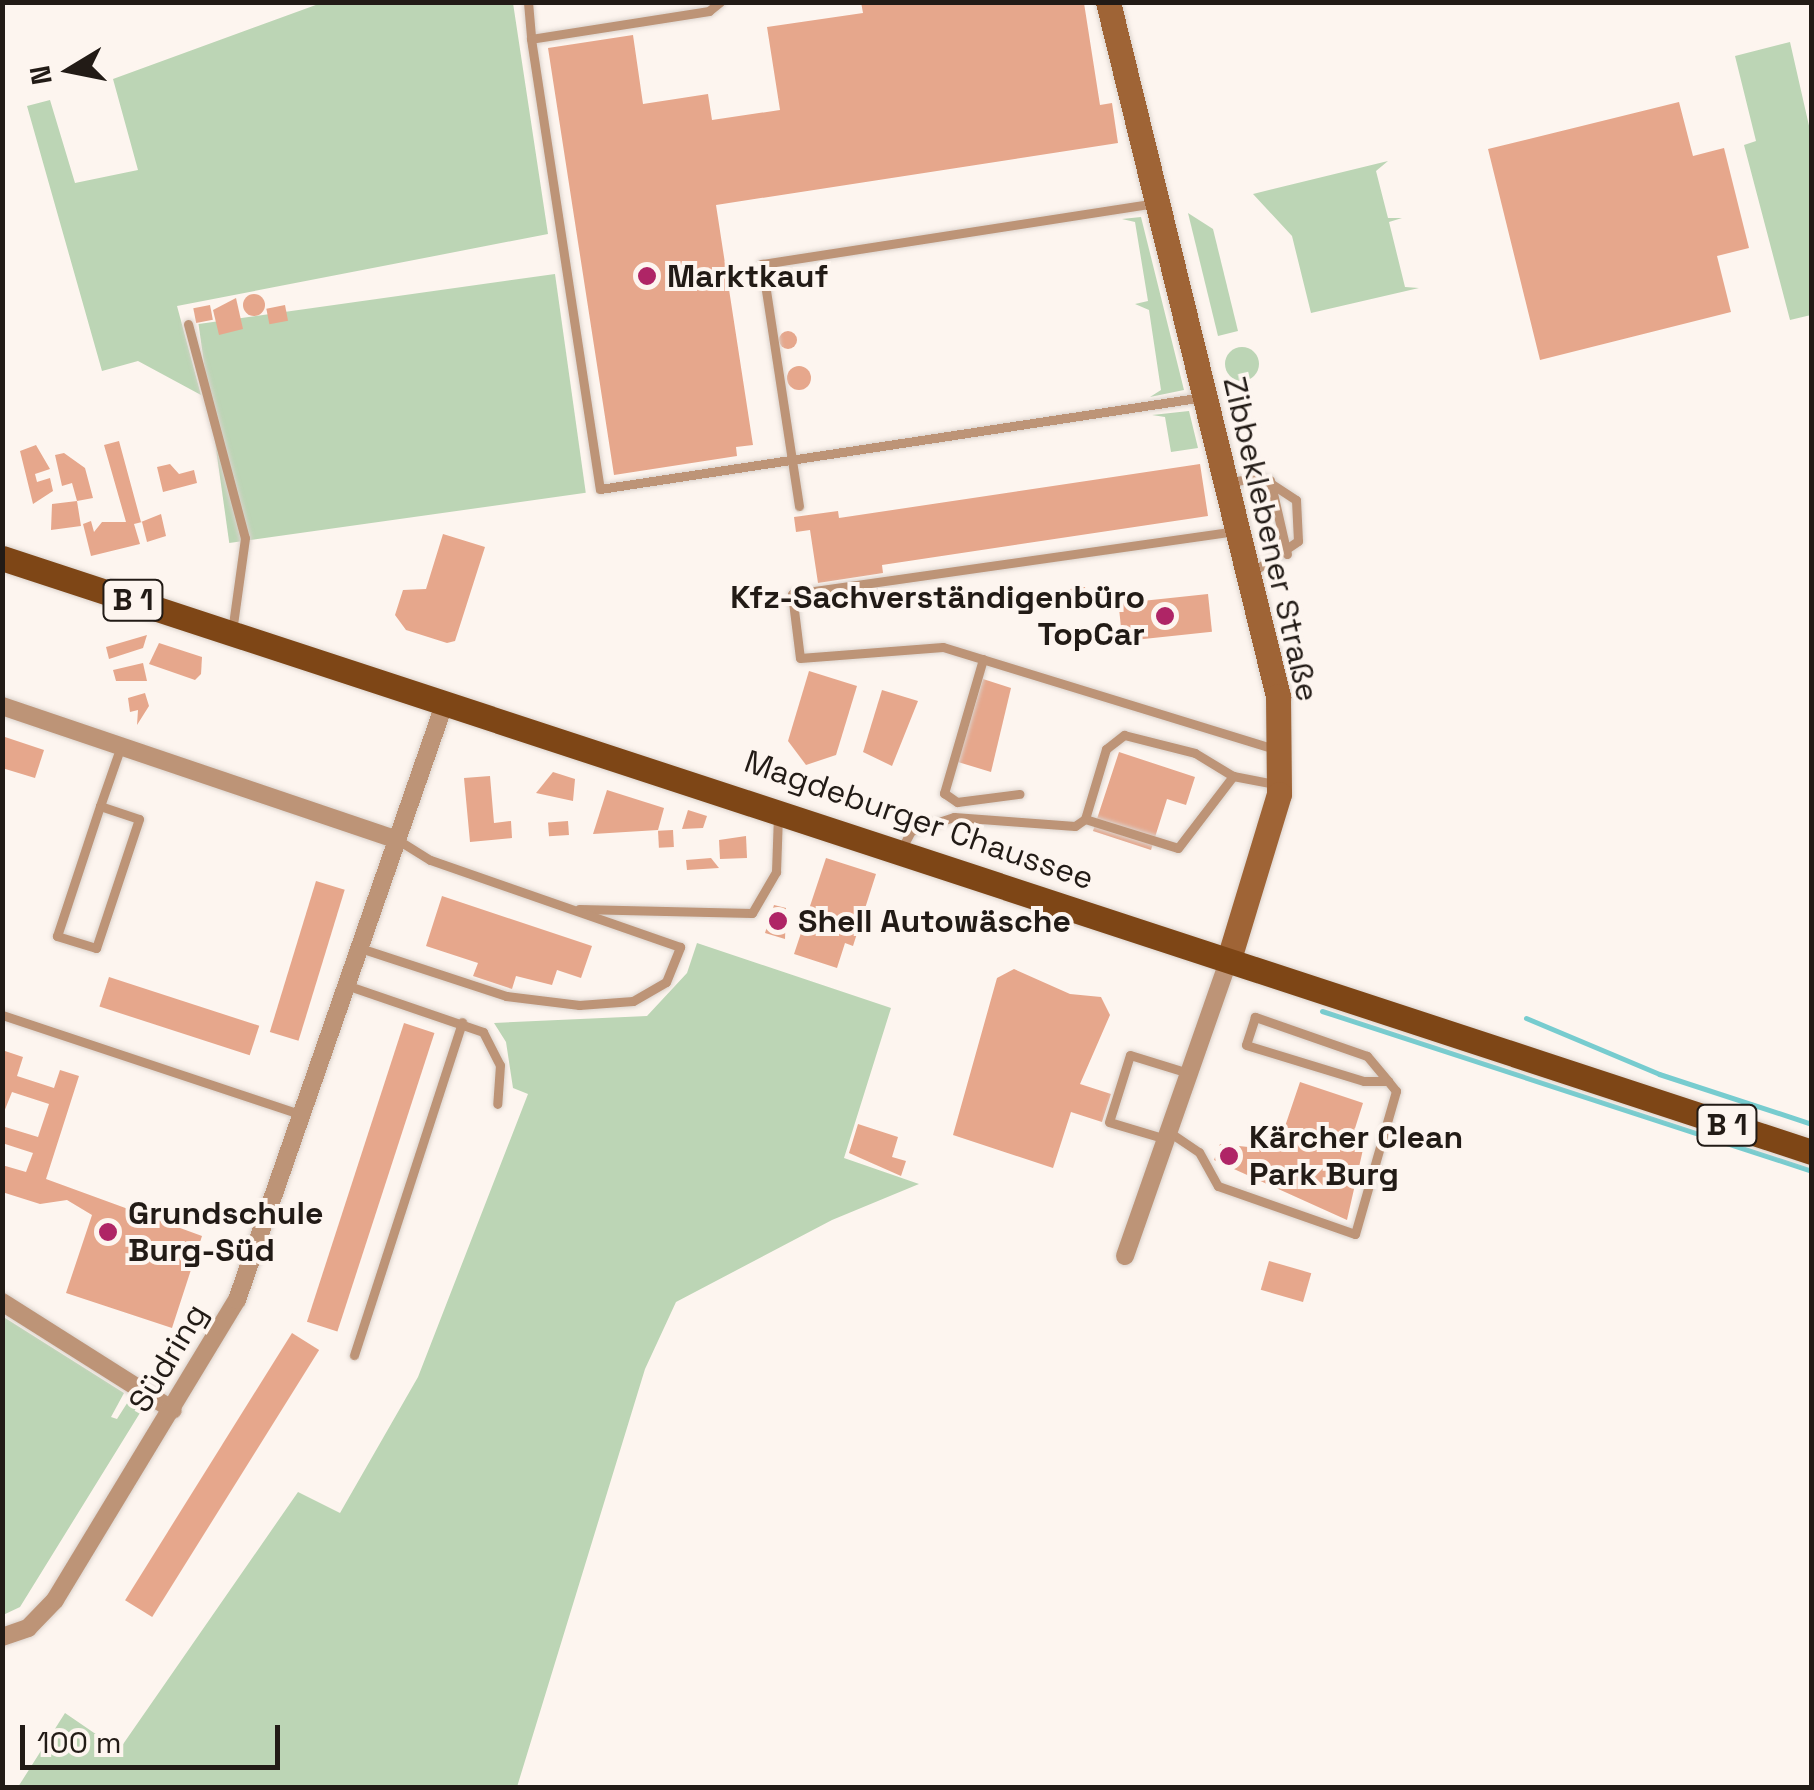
<!DOCTYPE html>
<html>
<head>
<meta charset="utf-8">
<style>
	body { margin:0 }
	#map { position:relative; width:1814px; height:1790px; overflow:hidden; background:#fdf5ef; font-family:"Space Grotesk",sans-serif }
	div>[style] { position:absolute }
	[style*='--x'] { left:calc(var(--x)*1px); top:calc(var(--y)*1px); width:calc(var(--w)*1px); rotate:calc(var(--a)*1deg) }
	.green>* { inset:0; background:#bcd5b5; transform-origin:0 0 }
	.round { border-radius:50% }
	.stream>* { height:5px; margin:-2.5px; padding:0 2.5px; transform-origin:2.5px; border-radius:2.5px; background:#77cccf }
	.building>* { inset:0; background:#e6a78c; transform-origin:0 0 }
	.roads { filter:drop-shadow(0 0 2px #dad2cc) drop-shadow(0 0 2px #dad2cc) }
	.lane>* { height:9px; margin:-4.5px; padding:0 4.5px; transform-origin:4.5px; border-radius:4.5px; background:#bd9477 }
	.street>* { height:18px; margin:-9px; padding:0 9px; transform-origin:9px; border-radius:9px; background:#bd9477 }
	.secondary>* { height:25px; margin:-12.5px; padding:0 12.5px; transform-origin:12.5px; border-radius:12.5px; background:#9f6436 }
	.primary>* { height:25px; margin:-12.5px; padding:0 12.5px; transform-origin:12.5px; border-radius:12.5px; background:#7e4616 }
	.dots>* { width:28px; height:28px; translate:-50% -50%; box-sizing:border-box; border:5px solid #fdf5ef; border-radius:50% }
	span { translate:-50% -50%; white-space:nowrap; text-align:center; line-height:1.15; -webkit-text-stroke:8px #fdf5ef; paint-order:stroke }
	.shield-label span { padding:2px 8px; background:#fdf5ef; border:2px solid; border-radius:8px; -webkit-text-stroke-width:0 }
	.shield-label { font-size:30px; color:#221b16; font-weight:700 }
	.poi-label { font-size:32px; color:#221b16; font-weight:700 }
	.left { translate:0 -50%; text-align:left }
	.right { translate:-100% -50%; text-align:right }
	.street-label { font-size:32px; color:#221b16 }
	.frame { position:absolute; inset:0; border:5px solid #221b16; pointer-events:none }
	.north { position:absolute; left:20px; top:20px; width:100px; height:100px; -webkit-text-stroke:8px #fdf5ef; paint-order:stroke; rotate:260deg; font-size:28px; font-weight:700; line-height:40px; text-align:center; color:#221b16 }
	.north::after { content:''; display:block; margin:auto; width:35px; height:45px; background:#221b16; clip-path:polygon(50% 0,100% 100%,50% 72%,0 100%) }
	.scale { position:absolute; left:20px; top:1725px; width:260px; height:45px; box-sizing:border-box; border:5px solid #221b16; border-top:0; padding-left:12px; font-size:30px; line-height:35px; white-space:nowrap; color:#221b16; -webkit-text-stroke:8px #fdf5ef; paint-order:stroke }
</style>
</head>
<body>
<div id="map">
	<div class="green">
		<div style="clip-path:polygon(324px 2px,513px 3px,548px 234px,177px 306px,201px 395px,138px 361px,102px 371px,27px 106px,50px 100px,75px 183px,138px 170px,113px 79px)"></div>
		<div style="clip-path:polygon(1790px 42px,1812px 139px,1811px 315px,1790px 320px,1744px 145px,1756px 141px,1735px 56px)"></div>
		<div style="clip-path:polygon(1388px 161px,1376px 171px,1388px 218px,1402px 218px,1389px 222px,1405px 287px,1419px 288px,1311px 313px,1292px 236px,1253px 194px)"></div>
		<div style="clip-path:polygon(1188px 213px,1213px 229px,1238px 331px,1218px 336px)"></div>
		<div style="clip-path:polygon(1141px 217px,1184px 390px,1150px 397px,1161px 390px,1149px 310px,1135px 304px,1148px 301px,1135px 222px,1122px 219px)"></div>
		<div style="left:555px;top:274px;width:221px;height:360px;rotate:82deg"></div>
		<div class="round" style="left:1225px;top:347px;width:34px;height:34px"></div>
		<div style="clip-path:polygon(1189px 411px,1198px 448px,1171px 452px,1165px 417px,1152px 415px)"></div>
		<div style="clip-path:polygon(697px 943px,891px 1008px,844px 1158px,919px 1184px,832px 1220px,676px 1302px,645px 1369px,517px 1787px,18px 1787px,65px 1713px,119px 1750px,298px 1492px,340px 1513px,418px 1377px,528px 1094px,513px 1088px,506px 1042px,494px 1023px,647px 1016px,687px 973px)"></div>
		<div style="clip-path:polygon(2px 1316px,124px 1393px,111px 1417px,117px 1419px,131px 1397px,143px 1408px,20px 1607px,3px 1615px)"></div>
	</div>
	<div class="stream">
		<div style="--x:1322;--y:1011;--w:515;--a:18.08"></div>
		<div style="--x:1526;--y:1018;--w:144;--a:22.8"></div>
		<div style="--x:1659;--y:1074;--w:161;--a:18.1"></div>
	</div>
	<div class="building">
		<div style="clip-path:polygon(861px 2px,1084px 3px,1100px 105px,1112px 103px,1118px 143px,716px 205px,753px 445px,736px 447px,737px 456px,614px 475px,548px 48px,633px 35px,643px 104px,708px 94px,712px 120px,780px 110px,767px 27px,863px 13px)"></div>
		<div style="clip-path:polygon(1679px 102px,1693px 156px,1724px 148px,1749px 248px,1717px 256px,1731px 312px,1540px 360px,1488px 149px)"></div>
		<div class="round" style="left:243px;top:294px;width:22px;height:22px"></div>
		<div style="clip-path:polygon(236px 298px,243px 329px,219px 335px,213px 310px)"></div>
		<div style="left:210px;top:305px;width:15px;height:17px;rotate:79deg"></div>
		<div style="left:285px;top:305px;width:16px;height:19px;rotate:79deg"></div>
		<div class="round" style="left:779px;top:331px;width:18px;height:18px"></div>
		<div class="round" style="left:787px;top:366px;width:24px;height:24px"></div>
		<div style="clip-path:polygon(119px 441px,141px 522px,161px 514px,166px 536px,147px 542px,142px 522px,134px 524px,140px 544px,91px 556px,83px 524px,91px 521px,94px 532px,102px 522px,126px 522px,104px 445px)"></div>
		<div style="clip-path:polygon(36px 445px,50px 469px,35px 474px,37px 482px,50px 478px,53px 491px,33px 504px,20px 451px)"></div>
		<div style="clip-path:polygon(64px 453px,85px 468px,93px 498px,77px 501px,81px 526px,51px 530px,52px 504px,77px 501px,72px 483px,62px 486px,55px 455px)"></div>
		<div style="clip-path:polygon(170px 464px,179px 474px,194px 470px,197px 483px,163px 492px,157px 467px)"></div>
		<div style="clip-path:polygon(1200px 464px,1208px 516px,882px 565px,883px 573px,818px 583px,810px 530px,796px 532px,794px 517px,838px 511px,839px 518px)"></div>
		<div style="clip-path:polygon(443px 534px,485px 547px,455px 641px,447px 643px,406px 630px,395px 615px,403px 590px,426px 589px)"></div>
		<div style="left:1085px;top:587px;width:14px;height:15px;rotate:82deg"></div>
		<div style="left:1208px;top:594px;width:38px;height:90px;rotate:84deg"></div>
		<div style="clip-path:polygon(147px 635px,143px 648px,109px 659px,106px 647px)"></div>
		<div style="clip-path:polygon(159px 643px,202px 657px,201px 674px,195px 680px,149px 664px)"></div>
		<div style="clip-path:polygon(143px 663px,147px 681px,116px 681px,113px 670px)"></div>
		<div style="clip-path:polygon(809px 671px,857px 686px,836px 755px,806px 765px,788px 741px)"></div>
		<div style="clip-path:polygon(983px 679px,1011px 688px,991px 772px,958px 762px)"></div>
		<div style="clip-path:polygon(882px 690px,918px 701px,892px 766px,863px 752px)"></div>
		<div style="clip-path:polygon(145px 693px,149px 706px,137px 725px,138px 710px,130px 712px,128px 698px)"></div>
		<div style="clip-path:polygon(2px 736px,44px 750px,35px 778px,2px 768px)"></div>
		<div style="clip-path:polygon(1119px 752px,1195px 777px,1186px 805px,1167px 799px,1151px 850px,1093px 831px)"></div>
		<div style="clip-path:polygon(553px 772px,575px 779px,573px 801px,536px 793px)"></div>
		<div style="clip-path:polygon(490px 776px,494px 823px,511px 821px,512px 838px,470px 842px,464px 778px)"></div>
		<div style="clip-path:polygon(607px 790px,664px 808px,658px 830px,593px 834px)"></div>
		<div style="clip-path:polygon(688px 810px,707px 816px,703px 828px,682px 829px)"></div>
		<div style="left:568px;top:821px;width:14px;height:20px;rotate:86deg"></div>
		<div style="left:673px;top:830px;width:17px;height:15px;rotate:87deg"></div>
		<div style="clip-path:polygon(746px 836px,747px 858px,720px 859px,719px 840px)"></div>
		<div style="clip-path:polygon(711px 858px,719px 868px,687px 870px,686px 860px)"></div>
		<div style="clip-path:polygon(826px 858px,876px 874px,853px 946px,845px 943px,837px 968px,794px 954px)"></div>
		<div style="left:316px;top:881px;width:30px;height:158px;rotate:17deg"></div>
		<div style="clip-path:polygon(442px 896px,592px 946px,581px 978px,557px 970px,552px 985px,516px 976px,512px 989px,473px 976px,478px 963px,426px 946px)"></div>
		<div style="clip-path:polygon(774px 905px,786px 908px,785px 939px,765px 933px)"></div>
		<div style="clip-path:polygon(1014px 969px,1070px 994px,1101px 997px,1110px 1015px,1080px 1084px,1111px 1094px,1102px 1122px,1071px 1112px,1053px 1168px,953px 1135px,997px 978px)"></div>
		<div style="left:109px;top:977px;width:158px;height:31px;rotate:18deg"></div>
		<div style="left:404px;top:1023px;width:32px;height:314px;rotate:18deg"></div>
		<div style="clip-path:polygon(2px 1050px,23px 1057px,17px 1076px,54px 1088px,60px 1070px,79px 1076px,46px 1179px,202px 1236px,172px 1328px,66px 1293px,92px 1215px,67px 1200px,40px 1204px,2px 1192px,2px 1165px,26px 1172px,33px 1153px,2px 1143px,2px 1126px,38px 1137px,49px 1104px,12px 1092px,2px 1117px)"></div>
		<div style="clip-path:polygon(1300px 1082px,1363px 1103px,1351px 1141px,1364px 1145px,1347px 1220px,1214px 1160px,1220px 1144px,1277px 1150px)"></div>
		<div style="clip-path:polygon(858px 1124px,898px 1137px,892px 1157px,906px 1161px,901px 1176px,849px 1153px)"></div>
		<div style="left:1269px;top:1261px;width:44px;height:30px;rotate:16deg"></div>
		<div style="left:292px;top:1333px;width:32px;height:315px;rotate:32deg"></div>
	</div>
	<div class="roads">
		<div class="lane">
			<div style="--x:528;--y:2;--w:37;--a:85"></div>
			<div style="--x:720;--y:2;--w:14;--a:141"></div>
			<div style="--x:709;--y:11;--w:180;--a:171.1"></div>
			<div style="--x:531;--y:39;--w:455;--a:81.3"></div>
			<div style="--x:600;--y:489;--w:610;--a:-8.67"></div>
			<div style="--x:188;--y:324;--w:221;--a:75.1"></div>
			<div style="--x:245;--y:538;--w:95;--a:97.9"></div>
			<div style="--x:1270;--y:480;--w:76;--a:77.1"></div>
			<div style="--x:1230;--y:482;--w:31;--a:-9"></div>
			<div style="--x:1261;--y:477;--w:42;--a:33.3"></div>
			<div style="--x:1296;--y:500;--w:41;--a:87.2"></div>
			<div style="--x:1298;--y:541;--w:57;--a:145.8"></div>
			<div style="--x:799;--y:506;--w:245;--a:-98.7"></div>
			<div style="--x:762;--y:264;--w:398;--a:-8.8"></div>
			<div style="--x:1236;--y:531;--w:448;--a:171.9"></div>
			<div style="--x:792;--y:594;--w:64;--a:82.9"></div>
			<div style="--x:800;--y:658;--w:143;--a:-4.4"></div>
			<div style="--x:943;--y:647;--w:347;--a:17.1"></div>
			<div style="--x:983;--y:659;--w:140;--a:106.2"></div>
			<div style="--x:944;--y:793;--w:16;--a:35"></div>
			<div style="--x:957;--y:802;--w:63;--a:-7.4"></div>
			<div style="--x:100;--y:806;--w:41;--a:18.4"></div>
			<div style="--x:139;--y:819;--w:136;--a:108.4"></div>
			<div style="--x:96;--y:948;--w:41;--a:-162.9"></div>
			<div style="--x:57;--y:936;--w:137;--a:-71.7"></div>
			<div style="--x:100;--y:806;--w:64;--a:-70.7"></div>
			<div style="--x:1085;--y:819;--w:97;--a:17.3"></div>
			<div style="--x:1178;--y:848;--w:91;--a:-52.6"></div>
			<div style="--x:1233;--y:776;--w:43;--a:10.8"></div>
			<div style="--x:902;--y:848;--w:19;--a:-62"></div>
			<div style="--x:911;--y:831;--w:45;--a:-18"></div>
			<div style="--x:954;--y:817;--w:121;--a:4.3"></div>
			<div style="--x:1075;--y:826;--w:12;--a:-35"></div>
			<div style="--x:1085;--y:819;--w:73;--a:-73.3"></div>
			<div style="--x:1106;--y:749;--w:23;--a:-38"></div>
			<div style="--x:1124;--y:735;--w:73;--a:14.2"></div>
			<div style="--x:1195;--y:753;--w:44;--a:31.2"></div>
			<div style="--x:579;--y:909;--w:173;--a:1.3"></div>
			<div style="--x:752;--y:913;--w:48;--a:-59.7"></div>
			<div style="--x:776;--y:872;--w:58;--a:-88"></div>
			<div style="--x:360;--y:948;--w:154;--a:18.2"></div>
			<div style="--x:506;--y:996;--w:74;--a:7"></div>
			<div style="--x:579;--y:1005;--w:54;--a:-4.2"></div>
			<div style="--x:633;--y:1001;--w:38;--a:-30"></div>
			<div style="--x:666;--y:982;--w:38;--a:-68"></div>
			<div style="--x:680;--y:947;--w:265;--a:-160.8"></div>
			<div style="--x:430;--y:860;--w:38;--a:-148"></div>
			<div style="--x:346;--y:985;--w:145;--a:18.9"></div>
			<div style="--x:483;--y:1032;--w:37;--a:63"></div>
			<div style="--x:500;--y:1065;--w:39;--a:94"></div>
			<div style="--x:2;--y:1015;--w:317;--a:18.4"></div>
			<div style="--x:1169;--y:1132;--w:36;--a:34"></div>
			<div style="--x:1199;--y:1152;--w:39;--a:61"></div>
			<div style="--x:1218;--y:1186;--w:145;--a:19.3"></div>
			<div style="--x:1355;--y:1234;--w:149;--a:-74"></div>
			<div style="--x:1396;--y:1091;--w:13;--a:-129"></div>
			<div style="--x:1388;--y:1081;--w:33;--a:-130"></div>
			<div style="--x:1367;--y:1056;--w:119;--a:-160.8"></div>
			<div style="--x:1255;--y:1017;--w:29;--a:108"></div>
			<div style="--x:1246;--y:1045;--w:123;--a:17"></div>
			<div style="--x:1364;--y:1081;--w:24;--a:0"></div>
			<div style="--x:1166;--y:1139;--w:59;--a:-163.4"></div>
			<div style="--x:1109;--y:1122;--w:70;--a:-72.6"></div>
			<div style="--x:1130;--y:1055;--w:61;--a:17.2"></div>
			<div style="--x:354;--y:1355;--w:350;--a:-72"></div>
		</div>
		<div class="street">
			<div style="--x:2;--y:706;--w:415;--a:18.7"></div>
			<div style="--x:1125;--y:1256;--w:315;--a:-70.7"></div>
			<div style="--x:2;--y:1302;--w:202;--a:32.3"></div>
			<div style="--x:2;--y:1637;--w:28;--a:-19"></div>
			<div style="--x:28;--y:1628;--w:39;--a:-46"></div>
			<div style="--x:55;--y:1600;--w:351;--a:-58.8"></div>
			<div style="--x:237;--y:1300;--w:633;--a:-70.82"></div>
		</div>
		<div class="secondary">
			<div style="--x:1108;--y:2;--w:715;--a:76.24"></div>
			<div style="--x:1278;--y:696;--w:98;--a:89.4"></div>
			<div style="--x:1279;--y:794;--w:172;--a:106.9"></div>
		</div>
		<div class="primary">
			<div style="--x:2;--y:558;--w:1905;--a:18.17"></div>
		</div>
	</div>
	<div class="dots">
		<div style="left:647px;top:276px;background:#af2566"></div>
		<div style="left:1165px;top:616px;background:#af2566"></div>
		<div style="left:778px;top:921px;background:#af2566"></div>
		<div style="left:1229px;top:1156px;background:#af2566"></div>
		<div style="left:108px;top:1232px;background:#af2566"></div>
	</div>
	<div class="shield-label">
		<span style="left:133px;top:600px">B 1</span>
		<span style="left:1727px;top:1125px">B 1</span>
	</div>
	<div class="poi-label">
		<span class="left" style="left:667px;top:276px">Marktkauf</span>
		<span class="right" style="left:1145px;top:616px">Kfz-Sachverständigenbüro<br>TopCar</span>
		<span class="left" style="left:798px;top:921px">Shell Autowäsche</span>
		<span class="left" style="left:1249px;top:1156px">Kärcher Clean<br>Park Burg</span>
		<span class="left" style="left:128px;top:1232px">Grundschule<br>Burg-Süd</span>
	</div>
	<div class="street-label">
		<span style="left:1271px;top:539px;rotate:77deg">Zibbeklebener Straße</span>
		<span style="left:919px;top:820px;rotate:19deg">Magdeburger Chaussee</span>
		<span style="left:168px;top:1358px;rotate:-59deg">Südring</span>
	</div>
	<div class="frame"></div>
	<div class="north">N</div>
	<div class="scale">100 m</div>
</div>
</body>
</html>
